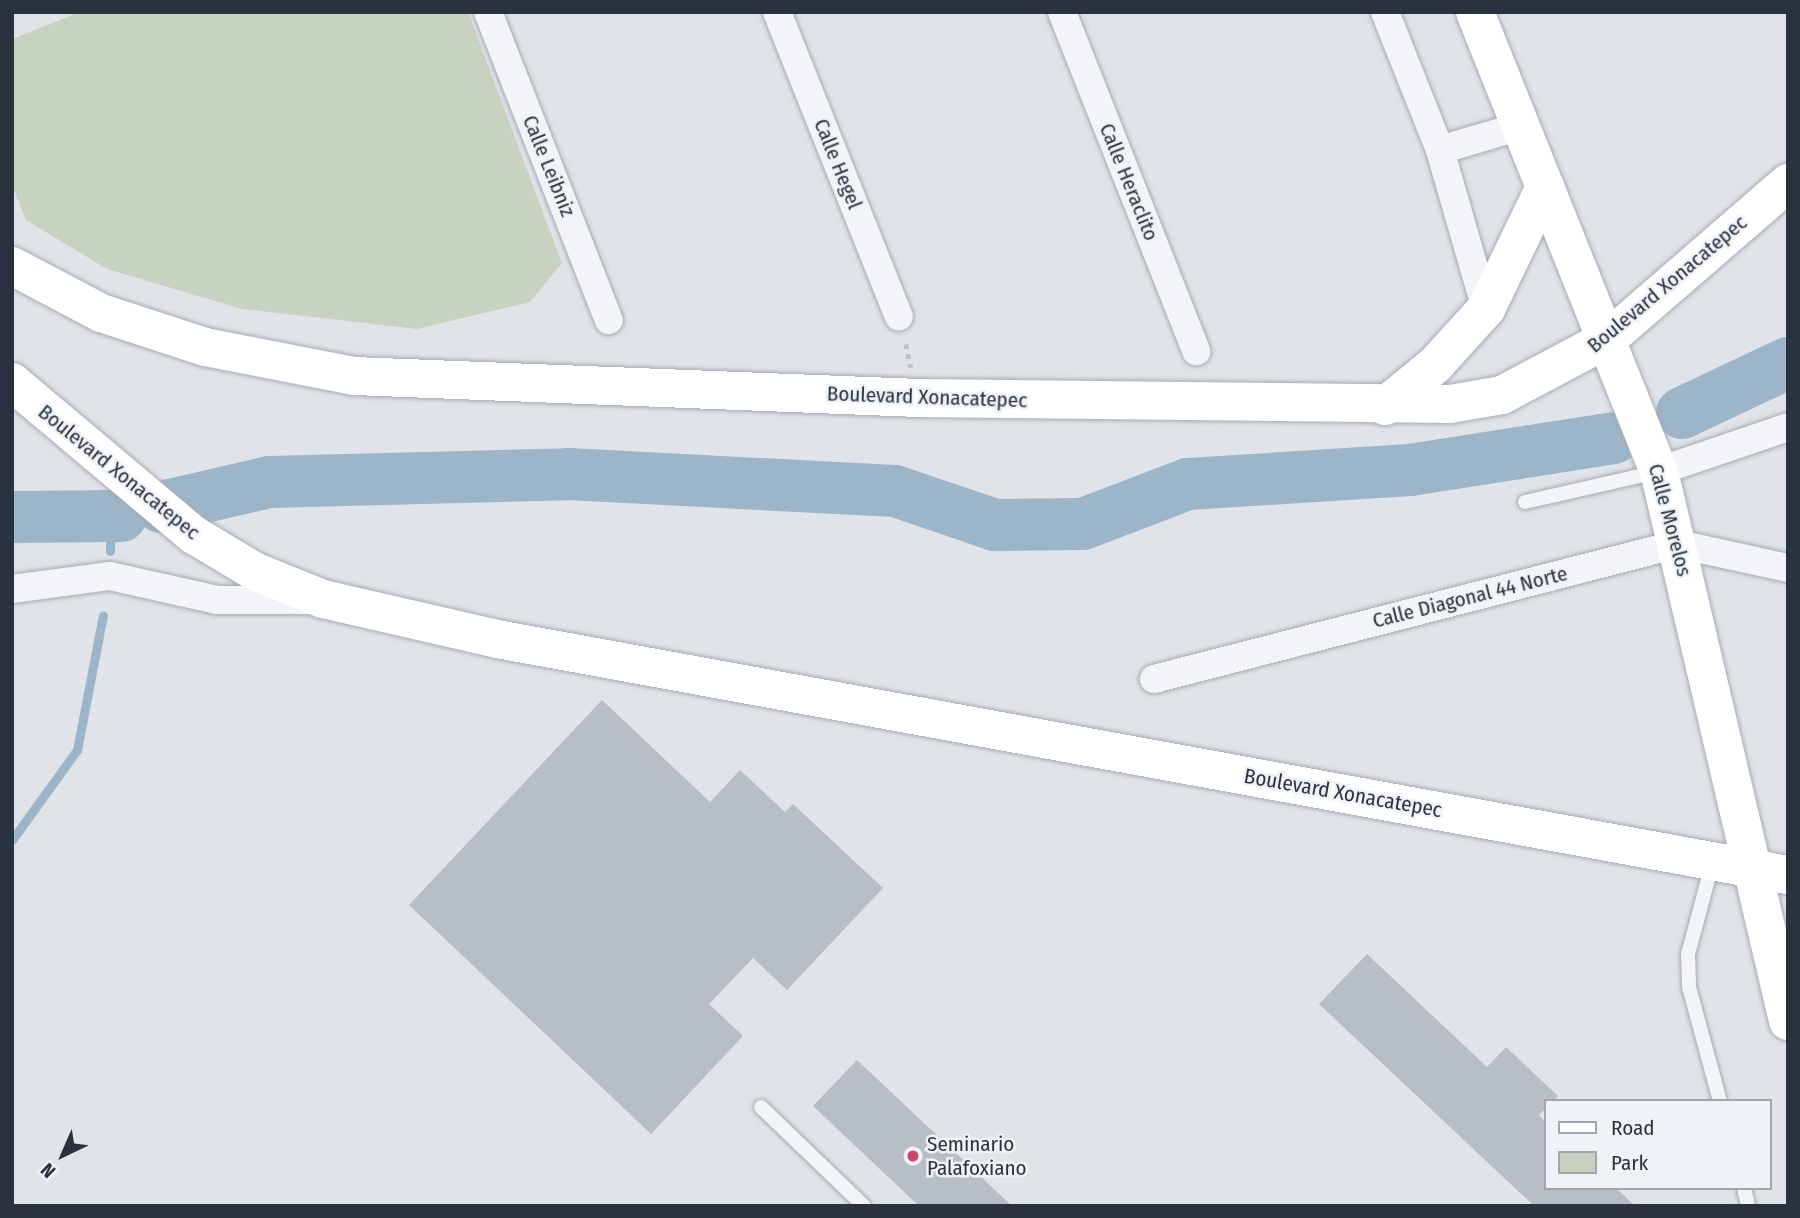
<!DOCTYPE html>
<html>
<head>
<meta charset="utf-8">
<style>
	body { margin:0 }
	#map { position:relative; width:1800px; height:1218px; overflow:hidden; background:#e0e4e9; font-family:"Fira Sans Condensed",sans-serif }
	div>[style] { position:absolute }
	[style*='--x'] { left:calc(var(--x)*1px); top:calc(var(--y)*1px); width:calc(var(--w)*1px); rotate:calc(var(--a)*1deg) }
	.green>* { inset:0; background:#c7d2c1 }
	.stream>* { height:9px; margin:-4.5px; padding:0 4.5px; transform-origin:4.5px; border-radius:4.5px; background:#9cb5c8 }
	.river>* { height:52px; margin:-26px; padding:0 26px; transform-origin:26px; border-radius:26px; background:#9cb5c8 }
	.building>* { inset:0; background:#b7bec5 }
	.path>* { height:4.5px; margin-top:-2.25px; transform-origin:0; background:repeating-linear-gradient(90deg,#bec2c7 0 5px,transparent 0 10px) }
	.roads { filter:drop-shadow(0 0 2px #a5abb3) drop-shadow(0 0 2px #a5abb3) }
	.service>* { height:14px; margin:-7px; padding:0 7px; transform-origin:7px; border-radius:7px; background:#f3f4f7 }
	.minor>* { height:28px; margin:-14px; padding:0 14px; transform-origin:14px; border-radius:14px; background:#f3f4f7 }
	.secondary>* { height:38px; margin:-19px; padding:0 19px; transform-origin:19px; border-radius:19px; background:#fff }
	.primary>* { height:38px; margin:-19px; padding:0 19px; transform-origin:19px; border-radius:19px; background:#fff }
	.dots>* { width:19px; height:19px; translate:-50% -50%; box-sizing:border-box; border:4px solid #eff3f6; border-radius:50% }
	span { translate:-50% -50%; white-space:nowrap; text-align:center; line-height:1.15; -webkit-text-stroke:5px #eff3f6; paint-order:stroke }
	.street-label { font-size:21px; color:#293340 }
	.poi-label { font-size:21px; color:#293340 }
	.left { translate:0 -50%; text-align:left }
	.frame { position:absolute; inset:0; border:14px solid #293340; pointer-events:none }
	.legend { position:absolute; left:1544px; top:1099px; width:228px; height:91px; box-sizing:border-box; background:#eff3f6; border:2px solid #a0a6ad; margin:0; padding:9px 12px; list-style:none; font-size:21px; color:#293340 }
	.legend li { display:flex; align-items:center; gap:14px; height:35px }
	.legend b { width:35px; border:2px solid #a0a6ad }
	.north { position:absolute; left:28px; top:1120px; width:70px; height:70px; -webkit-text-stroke:5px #eff3f6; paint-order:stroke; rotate:224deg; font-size:19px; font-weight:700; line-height:28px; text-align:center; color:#293340 }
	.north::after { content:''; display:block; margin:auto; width:24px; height:32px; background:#293340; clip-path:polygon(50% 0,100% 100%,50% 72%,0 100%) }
</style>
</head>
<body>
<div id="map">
	<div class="green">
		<div style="clip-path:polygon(80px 12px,468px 12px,562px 263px,530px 302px,417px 329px,242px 309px,107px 269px,26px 220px,12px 185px,12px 39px)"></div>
	</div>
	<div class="stream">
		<div style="--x:110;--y:551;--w:31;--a:-88"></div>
		<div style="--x:12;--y:840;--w:111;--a:-54.2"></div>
		<div style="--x:77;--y:750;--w:137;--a:-79.1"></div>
	</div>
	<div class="river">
		<div style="--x:1682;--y:413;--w:117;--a:-25.3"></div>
		<div style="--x:161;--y:507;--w:111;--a:-13"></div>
		<div style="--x:269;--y:482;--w:300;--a:-1.5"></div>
		<div style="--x:569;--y:474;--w:326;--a:3"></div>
		<div style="--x:895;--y:491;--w:106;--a:18.8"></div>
		<div style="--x:995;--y:525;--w:88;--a:-0.7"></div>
		<div style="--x:1083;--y:524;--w:112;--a:-20.9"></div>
		<div style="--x:1188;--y:484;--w:222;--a:-3.6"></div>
		<div style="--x:1410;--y:470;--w:206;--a:-8.9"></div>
		<div style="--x:12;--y:517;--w:109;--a:-0.5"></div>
	</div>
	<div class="building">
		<div style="clip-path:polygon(602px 700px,710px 802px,740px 770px,785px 812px,793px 804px,883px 888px,787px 990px,753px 958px,709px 1004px,743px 1036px,651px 1134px,409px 905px)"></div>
		<div style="clip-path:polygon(1367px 954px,1487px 1067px,1506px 1047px,1558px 1096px,1539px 1115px,1546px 1123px,1546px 1188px,1616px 1188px,1635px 1206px,1534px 1206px,1319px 1004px)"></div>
		<div style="clip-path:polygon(857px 1060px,1012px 1206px,919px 1206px,813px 1106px)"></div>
	</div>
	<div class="path">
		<div style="--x:906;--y:344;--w:24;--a:78"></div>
	</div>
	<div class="roads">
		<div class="service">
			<div style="--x:1525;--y:502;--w:135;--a:-12.8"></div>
			<div style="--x:1713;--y:861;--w:96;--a:105"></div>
			<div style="--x:1688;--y:954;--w:33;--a:88"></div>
			<div style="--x:1689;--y:987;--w:118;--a:74.8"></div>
			<div style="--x:761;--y:1107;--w:143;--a:43.9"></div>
			<div style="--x:1744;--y:1188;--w:18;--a:77"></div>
		</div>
		<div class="minor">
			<div style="--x:488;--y:12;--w:331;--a:68.6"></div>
			<div style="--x:777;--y:12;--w:328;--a:68.2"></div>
			<div style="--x:1062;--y:12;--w:365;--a:68.4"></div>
			<div style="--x:1385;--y:12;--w:149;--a:68.3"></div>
			<div style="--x:1440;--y:150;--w:84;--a:-16.5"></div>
			<div style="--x:1440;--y:150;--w:166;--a:73.9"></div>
			<div style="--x:1659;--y:471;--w:136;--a:-18.8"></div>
			<div style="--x:12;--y:589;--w:99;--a:-7.6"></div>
			<div style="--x:110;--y:576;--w:110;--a:12.6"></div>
			<div style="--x:217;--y:600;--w:97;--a:0"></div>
			<div style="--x:1154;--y:679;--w:541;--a:-14.45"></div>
			<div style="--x:1678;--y:544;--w:113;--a:12.3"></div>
		</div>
		<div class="secondary">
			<div style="--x:1475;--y:12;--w:495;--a:68.2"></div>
			<div style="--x:1659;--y:471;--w:565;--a:76.8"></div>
		</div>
		<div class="primary">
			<div style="--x:12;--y:266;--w:101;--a:27.8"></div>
			<div style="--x:101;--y:313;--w:109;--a:18.1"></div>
			<div style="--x:205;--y:347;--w:152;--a:11"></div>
			<div style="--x:354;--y:376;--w:565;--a:2.23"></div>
			<div style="--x:919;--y:398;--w:531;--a:0.65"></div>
			<div style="--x:1450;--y:404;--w:53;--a:-9.8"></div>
			<div style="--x:1502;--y:395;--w:121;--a:-28"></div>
			<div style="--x:1609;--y:338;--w:237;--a:-40.9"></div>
			<div style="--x:12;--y:382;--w:238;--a:40.1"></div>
			<div style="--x:194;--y:535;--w:70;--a:31"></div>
			<div style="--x:254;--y:571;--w:74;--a:22.1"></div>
			<div style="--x:323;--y:599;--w:179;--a:12.9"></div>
			<div style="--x:497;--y:639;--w:1312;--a:10.36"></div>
			<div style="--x:1385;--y:406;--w:65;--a:-39.4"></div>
			<div style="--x:1435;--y:365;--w:76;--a:-47.7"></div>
			<div style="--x:1486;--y:309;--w:136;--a:-64.2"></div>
		</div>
	</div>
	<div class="dots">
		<div style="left:913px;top:1156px;background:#cb4767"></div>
	</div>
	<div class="street-label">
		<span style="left:838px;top:164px;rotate:68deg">Calle Hegel</span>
		<span style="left:549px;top:166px;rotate:68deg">Calle Leibniz</span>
		<span style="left:1129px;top:182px;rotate:68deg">Calle Heraclito</span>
		<span style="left:1667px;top:284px;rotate:-40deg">Boulevard Xonacatepec</span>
		<span style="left:927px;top:397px;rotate:2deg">Boulevard Xonacatepec</span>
		<span style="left:119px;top:472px;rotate:39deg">Boulevard Xonacatepec</span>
		<span style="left:1670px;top:520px;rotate:75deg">Calle Morelos</span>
		<span style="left:1470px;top:597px;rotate:-14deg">Calle Diagonal 44 Norte</span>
		<span style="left:1343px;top:793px;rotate:10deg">Boulevard Xonacatepec</span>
	</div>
	<div class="poi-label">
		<span class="left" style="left:927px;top:1156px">Seminario<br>Palafoxiano</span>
	</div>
	<div class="frame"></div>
	<ul class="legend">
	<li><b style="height:9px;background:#fff"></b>Road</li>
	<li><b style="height:19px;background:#c7d2c1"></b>Park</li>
	</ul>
	<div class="north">N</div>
</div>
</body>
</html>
